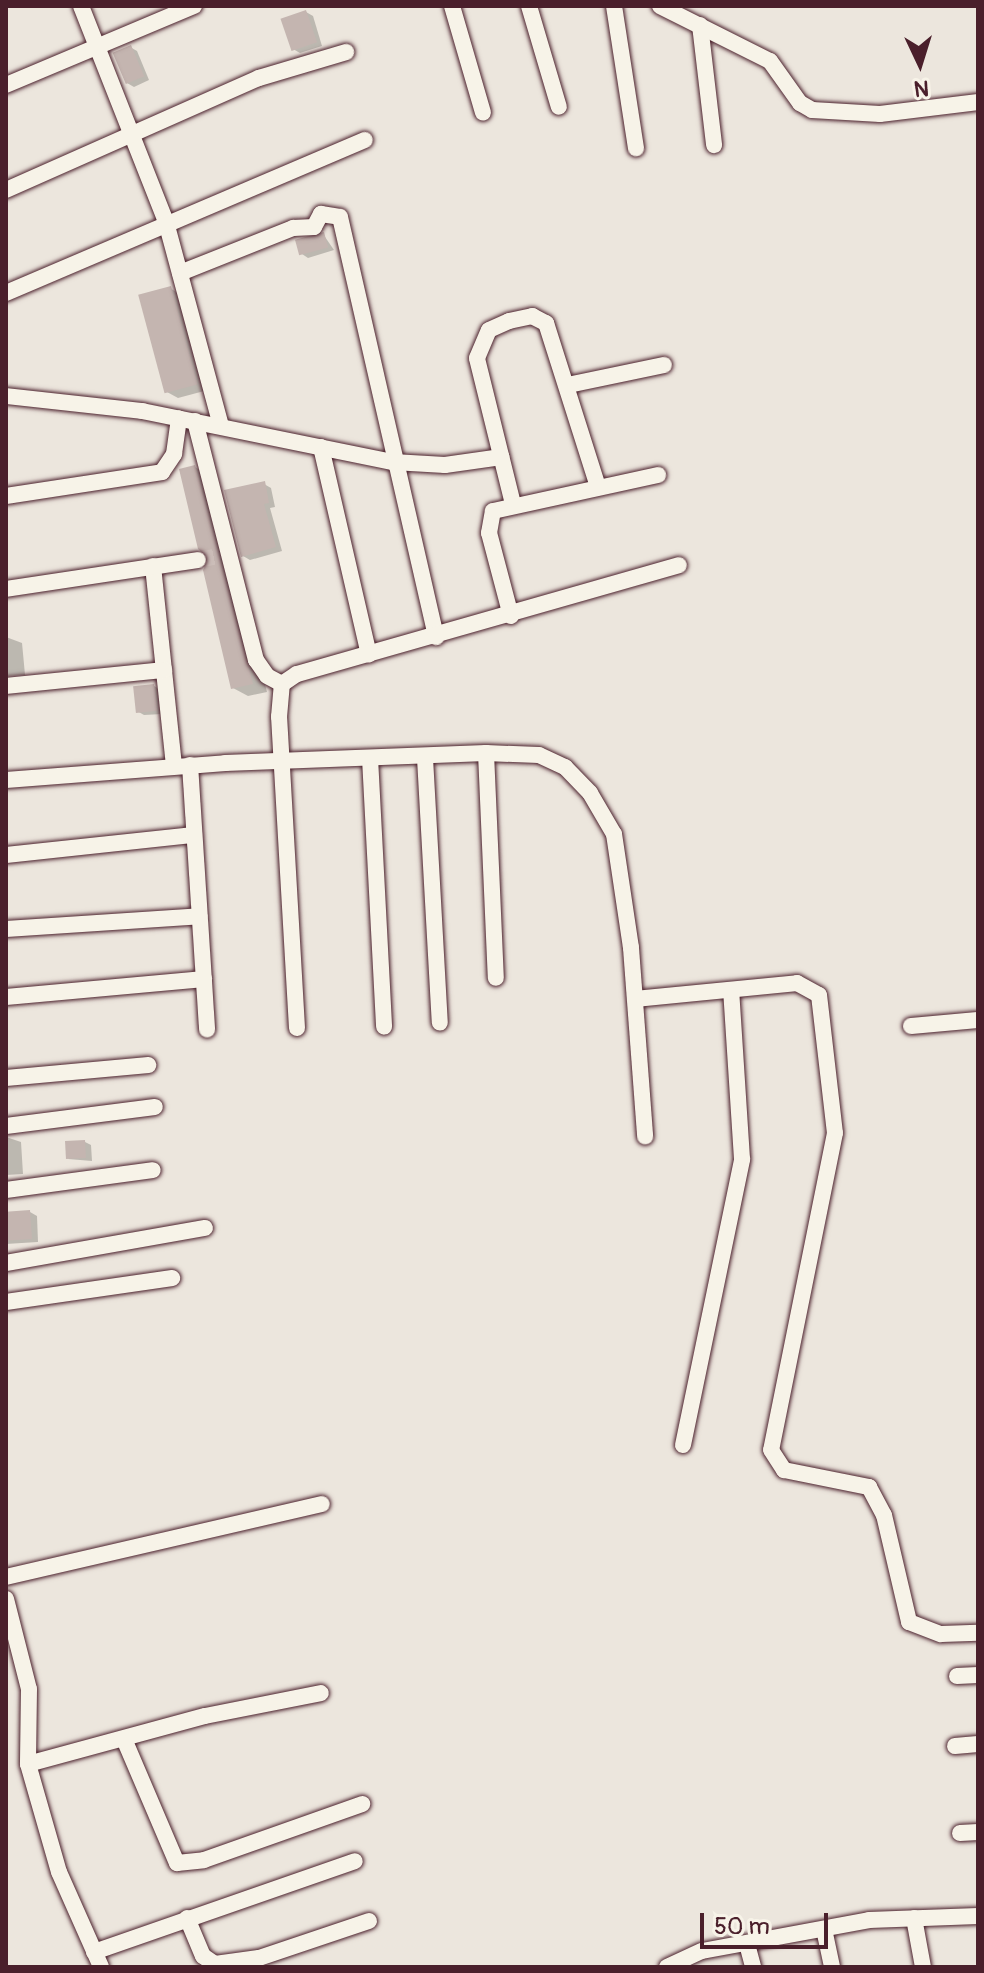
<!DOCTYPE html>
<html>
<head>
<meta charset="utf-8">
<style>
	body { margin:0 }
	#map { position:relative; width:984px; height:1973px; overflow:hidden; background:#ece6dd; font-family:Pangolin,sans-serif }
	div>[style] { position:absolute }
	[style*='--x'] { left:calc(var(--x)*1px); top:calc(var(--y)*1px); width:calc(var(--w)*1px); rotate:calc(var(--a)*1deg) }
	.shadow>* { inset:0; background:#0003 }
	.building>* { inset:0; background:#c4b5b0; transform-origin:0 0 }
	.minor-tunnel>* { height:16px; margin-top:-8px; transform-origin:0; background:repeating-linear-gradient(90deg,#ccbeb9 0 16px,transparent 0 24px) }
	.roads { filter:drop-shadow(0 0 2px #4a1f2b) drop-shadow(0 0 2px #4a1f2b) }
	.minor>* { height:16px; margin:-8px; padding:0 8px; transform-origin:8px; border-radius:8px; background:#f7f3e8 }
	span { translate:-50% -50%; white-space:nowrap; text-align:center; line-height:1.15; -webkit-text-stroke:7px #f7f3e8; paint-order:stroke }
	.frame { position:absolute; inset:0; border:8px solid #4a1f2b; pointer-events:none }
	.north { position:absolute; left:880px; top:24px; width:80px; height:80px; -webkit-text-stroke:6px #f7f3e8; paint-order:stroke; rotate:176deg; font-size:22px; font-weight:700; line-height:32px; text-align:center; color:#4a1f2b }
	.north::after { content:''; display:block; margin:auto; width:28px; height:36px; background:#4a1f2b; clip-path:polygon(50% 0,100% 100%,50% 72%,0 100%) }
	.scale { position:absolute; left:700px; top:1913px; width:128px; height:36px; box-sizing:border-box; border:4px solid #4a1f2b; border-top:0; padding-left:10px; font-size:24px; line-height:28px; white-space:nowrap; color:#4a1f2b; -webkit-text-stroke:6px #f7f3e8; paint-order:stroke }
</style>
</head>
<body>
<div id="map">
	<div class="shadow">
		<div style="clip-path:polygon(306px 12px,313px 16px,322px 46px,300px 53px,293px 49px)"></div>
		<div style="clip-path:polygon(130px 47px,137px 51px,149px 80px,134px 87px,127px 83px)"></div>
		<div style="clip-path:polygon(323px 234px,334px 250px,308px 258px,302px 254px)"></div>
		<div style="clip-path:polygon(170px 288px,181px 295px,208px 390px,178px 398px,167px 392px)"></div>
		<div style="clip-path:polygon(195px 467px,209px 476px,267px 692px,248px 696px,233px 688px)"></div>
		<div style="clip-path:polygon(264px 484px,271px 488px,275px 507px,270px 508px,282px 551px,250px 560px,243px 556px)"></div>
		<div style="clip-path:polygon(6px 637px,22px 643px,25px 675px,6px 676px)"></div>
		<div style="clip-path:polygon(154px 686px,161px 690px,163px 714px,144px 715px,137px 711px)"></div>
		<div style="clip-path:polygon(6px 1137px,21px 1142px,23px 1174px,6px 1175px)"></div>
		<div style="clip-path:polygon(85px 1142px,91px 1145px,92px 1161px,68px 1159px)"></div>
		<div style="clip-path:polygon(30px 1212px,37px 1216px,38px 1242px,6px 1244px,6px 1214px)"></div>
	</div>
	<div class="building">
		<div style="left:306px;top:10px;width:34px;height:27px;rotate:71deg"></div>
		<div style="left:131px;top:45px;width:34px;height:20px;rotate:67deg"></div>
		<div style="left:324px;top:232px;width:16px;height:30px;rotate:75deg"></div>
		<div style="left:171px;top:286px;width:102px;height:34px;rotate:75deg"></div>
		<div style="clip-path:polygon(195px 465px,253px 684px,231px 689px,203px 570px,209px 558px,198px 549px,179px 469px)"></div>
		<div style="clip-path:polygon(265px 481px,269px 503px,264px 504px,276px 547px,241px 557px,224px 490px)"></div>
		<div style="left:154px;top:684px;width:27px;height:21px;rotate:84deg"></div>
		<div style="left:85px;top:1140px;width:18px;height:20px;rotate:87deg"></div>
		<div style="left:30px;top:1210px;width:29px;height:24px;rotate:86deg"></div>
	</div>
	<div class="minor-tunnel">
		<div style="--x:198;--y:560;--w:25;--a:-11"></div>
	</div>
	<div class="roads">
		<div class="minor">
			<div style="--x:81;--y:6;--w:232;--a:68.5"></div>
			<div style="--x:166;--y:222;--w:211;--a:74.9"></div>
			<div style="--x:452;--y:6;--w:111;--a:73.8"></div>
			<div style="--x:529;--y:6;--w:105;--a:73.5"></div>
			<div style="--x:614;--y:6;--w:144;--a:81.2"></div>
			<div style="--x:660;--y:6;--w:123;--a:26.6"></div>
			<div style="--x:770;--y:61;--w:52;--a:54.5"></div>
			<div style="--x:800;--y:103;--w:14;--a:30"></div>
			<div style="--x:812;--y:110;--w:68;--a:3.4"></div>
			<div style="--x:880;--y:114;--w:99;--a:-7"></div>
			<div style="--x:700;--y:25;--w:121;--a:83.3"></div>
			<div style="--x:6;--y:85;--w:204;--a:-22.8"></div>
			<div style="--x:6;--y:190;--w:277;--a:-23.9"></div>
			<div style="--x:259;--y:78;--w:91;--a:-16.6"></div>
			<div style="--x:180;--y:273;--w:122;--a:-21.7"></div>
			<div style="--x:293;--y:228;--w:21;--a:-3"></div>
			<div style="--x:314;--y:227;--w:15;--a:-62"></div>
			<div style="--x:321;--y:214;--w:19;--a:9"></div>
			<div style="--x:340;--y:217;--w:431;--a:77.1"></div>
			<div style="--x:6;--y:293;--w:390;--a:-23.1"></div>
			<div style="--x:568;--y:385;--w:98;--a:-11.8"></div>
			<div style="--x:6;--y:396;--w:137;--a:6.3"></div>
			<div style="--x:142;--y:411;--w:256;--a:11.5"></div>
			<div style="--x:393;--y:462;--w:52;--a:3.3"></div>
			<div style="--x:445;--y:465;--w:57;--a:-8.1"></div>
			<div style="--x:195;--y:421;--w:247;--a:75.7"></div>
			<div style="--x:256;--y:660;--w:19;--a:55"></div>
			<div style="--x:267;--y:676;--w:17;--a:28"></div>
			<div style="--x:321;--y:447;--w:213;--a:77"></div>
			<div style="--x:6;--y:496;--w:158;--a:-8.7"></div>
			<div style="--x:162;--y:472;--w:22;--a:-56"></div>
			<div style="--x:174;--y:454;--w:36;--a:-82"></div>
			<div style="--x:513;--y:504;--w:150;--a:-103.9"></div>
			<div style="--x:477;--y:358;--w:30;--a:-67"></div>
			<div style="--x:489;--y:330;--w:22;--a:-24"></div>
			<div style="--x:509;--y:321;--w:24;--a:-12"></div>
			<div style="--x:532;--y:316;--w:16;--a:27"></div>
			<div style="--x:546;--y:323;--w:172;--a:72.4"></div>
			<div style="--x:153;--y:566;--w:201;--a:84"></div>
			<div style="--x:6;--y:589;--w:194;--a:-8.6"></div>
			<div style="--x:511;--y:616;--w:86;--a:-104.8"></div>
			<div style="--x:489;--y:533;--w:22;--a:-80"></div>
			<div style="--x:493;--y:511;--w:169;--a:-12.3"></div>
			<div style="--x:6;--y:686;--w:159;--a:-5.8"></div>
			<div style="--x:486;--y:753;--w:225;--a:87.5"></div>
			<div style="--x:370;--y:758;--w:269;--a:87"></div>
			<div style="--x:425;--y:758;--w:265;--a:86.8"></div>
			<div style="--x:190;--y:765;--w:265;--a:86.3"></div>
			<div style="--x:6;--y:780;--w:220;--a:-4.4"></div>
			<div style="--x:225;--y:763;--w:261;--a:-2.2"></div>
			<div style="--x:486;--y:753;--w:53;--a:2.2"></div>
			<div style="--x:539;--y:755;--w:29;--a:25"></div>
			<div style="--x:565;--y:767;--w:36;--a:46"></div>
			<div style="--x:590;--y:793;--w:48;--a:59.7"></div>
			<div style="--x:614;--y:834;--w:115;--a:81.5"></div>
			<div style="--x:631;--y:948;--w:189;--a:85.7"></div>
			<div style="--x:6;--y:855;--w:189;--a:-6.1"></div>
			<div style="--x:6;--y:929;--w:194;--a:-3.8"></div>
			<div style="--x:6;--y:997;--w:199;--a:-5.2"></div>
			<div style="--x:635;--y:999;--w:163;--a:-5.6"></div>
			<div style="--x:797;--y:983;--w:25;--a:29"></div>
			<div style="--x:819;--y:995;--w:139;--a:83.4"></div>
			<div style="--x:835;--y:1133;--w:323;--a:101.4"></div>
			<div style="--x:771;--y:1450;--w:24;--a:57"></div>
			<div style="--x:784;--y:1470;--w:87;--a:11.3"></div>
			<div style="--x:869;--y:1487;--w:32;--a:62"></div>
			<div style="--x:884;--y:1515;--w:110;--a:76.8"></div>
			<div style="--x:909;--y:1622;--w:34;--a:21"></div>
			<div style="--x:941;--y:1634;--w:37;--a:-2"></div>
			<div style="--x:911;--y:1026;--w:67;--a:-5.1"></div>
			<div style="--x:297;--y:1028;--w:312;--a:-93.3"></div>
			<div style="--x:279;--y:717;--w:33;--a:-85"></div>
			<div style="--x:282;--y:684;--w:18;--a:-34"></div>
			<div style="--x:297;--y:674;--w:397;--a:-15.9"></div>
			<div style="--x:6;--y:1078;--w:143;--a:-5.2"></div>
			<div style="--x:6;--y:1126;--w:150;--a:-7.3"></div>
			<div style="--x:6;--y:1190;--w:148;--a:-7.7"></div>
			<div style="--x:6;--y:1263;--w:202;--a:-10"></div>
			<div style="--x:6;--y:1302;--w:168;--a:-8.2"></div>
			<div style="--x:683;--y:1445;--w:292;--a:-78.3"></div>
			<div style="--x:742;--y:1159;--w:169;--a:-93.7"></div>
			<div style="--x:6;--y:1577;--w:324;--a:-13"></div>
			<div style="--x:6;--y:1599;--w:93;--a:75.7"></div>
			<div style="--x:29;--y:1689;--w:75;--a:90.8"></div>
			<div style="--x:28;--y:1764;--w:112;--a:74"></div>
			<div style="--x:59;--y:1872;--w:104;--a:66.1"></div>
			<div style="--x:957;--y:1676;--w:21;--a:-3"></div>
			<div style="--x:124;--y:1739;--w:135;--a:66.9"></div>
			<div style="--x:177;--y:1863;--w:27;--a:-6"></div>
			<div style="--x:204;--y:1860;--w:168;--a:-19.5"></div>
			<div style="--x:955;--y:1746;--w:23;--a:-5"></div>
			<div style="--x:28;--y:1764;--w:183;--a:-15.2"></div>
			<div style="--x:205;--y:1716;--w:118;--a:-11.2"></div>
			<div style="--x:960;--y:1833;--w:18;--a:-3"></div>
			<div style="--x:187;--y:1918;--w:41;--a:67.2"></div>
			<div style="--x:203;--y:1956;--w:14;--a:34"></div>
			<div style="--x:215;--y:1964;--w:44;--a:-7.8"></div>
			<div style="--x:259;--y:1958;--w:116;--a:-18.6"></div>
			<div style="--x:914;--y:1918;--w:50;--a:79.6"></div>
			<div style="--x:824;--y:1929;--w:39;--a:78"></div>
			<div style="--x:747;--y:1944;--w:24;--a:75"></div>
			<div style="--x:94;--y:1952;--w:276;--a:-19.2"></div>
			<div style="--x:667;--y:1967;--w:38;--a:-25"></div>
			<div style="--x:702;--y:1951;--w:170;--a:-10.5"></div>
			<div style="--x:869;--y:1920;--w:109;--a:-2.1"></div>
		</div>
	</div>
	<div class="frame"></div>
	<div class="north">N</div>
	<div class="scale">50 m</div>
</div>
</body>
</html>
